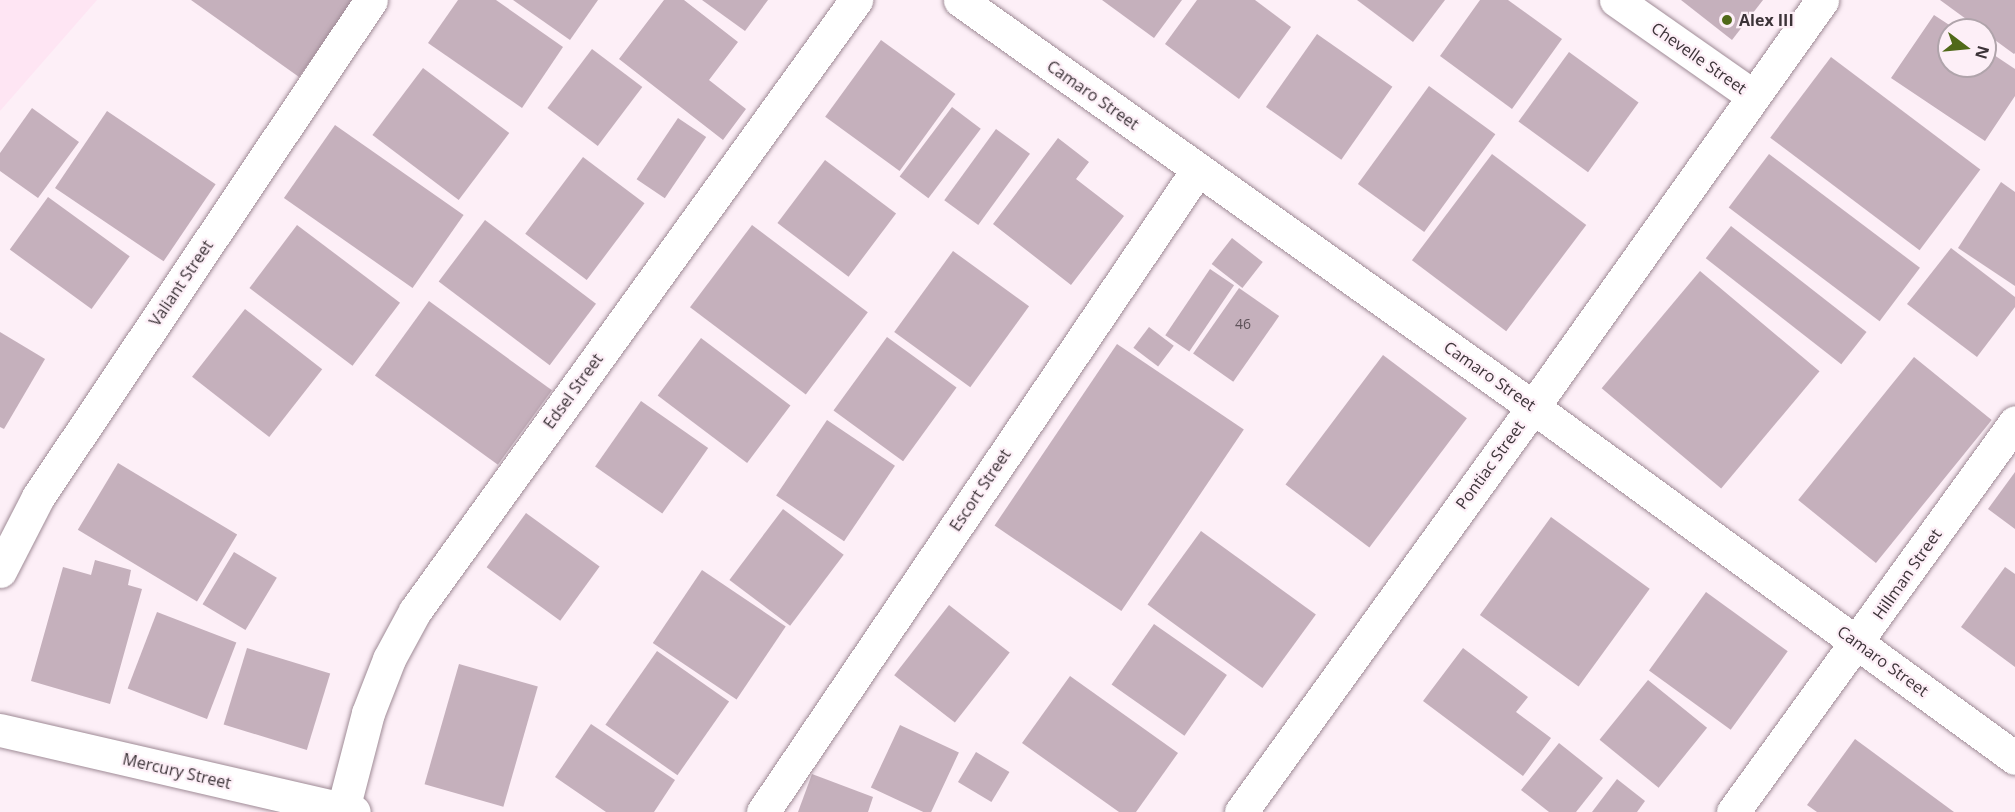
<!DOCTYPE html>
<html>
<head>
<meta charset="utf-8">
<style>
	body { margin:0 }
	#map { position:relative; width:2015px; height:812px; overflow:hidden; background:#fdeff7; font-family:"Open Sans",sans-serif }
	div>[style] { position:absolute }
	[style*='--x'] { left:calc(var(--x)*1px); top:calc(var(--y)*1px); width:calc(var(--w)*1px); rotate:calc(var(--a)*1deg) }
	.built>* { inset:0; background:#fee5f3 }
	.building>* { inset:0; background:#c5b0bc; transform-origin:0 0 }
	.roads { filter:drop-shadow(0 0 2px #9f8b96) drop-shadow(0 0 2px #9f8b96) }
	.street>* { height:33px; margin:-16.5px; padding:0 16.5px; transform-origin:16.5px; border-radius:16.5px; background:#fff }
	.secondary>* { height:33px; margin:-16.5px; padding:0 16.5px; transform-origin:16.5px; border-radius:16.5px; background:#fff }
	.dots>* { width:16px; height:16px; translate:-50% -50%; box-sizing:border-box; border:3px solid #fdeff7; border-radius:50% }
	span { translate:-50% -50%; white-space:nowrap; text-align:center; line-height:1.15; -webkit-text-stroke:4.5px #fdeff7; paint-order:stroke }
	.number-label { font-size:14px; color:#5e5259 }
	.number-label span { -webkit-text-stroke-width:0 }
	.poi-label { font-size:16px; color:#3c3338; font-weight:700 }
	.left { translate:0 -50%; text-align:left }
	.street-label { font-size:16px; color:#3c3338 }
	.north { position:absolute; left:1937px; top:18px; width:60px; height:60px; box-sizing:border-box; background:#fdeff7; border:2px solid #b0a4ab; border-radius:50%; rotate:106deg; font-size:16px; font-weight:700; line-height:24px; text-align:center; color:#3c3338 }
	.north::after { content:''; display:block; margin:auto; width:21px; height:27px; background:#506919; clip-path:polygon(50% 0,100% 100%,50% 72%,0 100%) }
</style>
</head>
<body>
<div id="map">
	<div class="built">
		<div style="clip-path:polygon(0 0,97px 0,0 111px)"></div>
	</div>
	<div class="building">
		<div style="clip-path:polygon(191px 0,354px 0,299px 77px)"></div>
		<div style="clip-path:polygon(458px 0,496px 0,563px 47px,522px 108px,428px 43px)"></div>
		<div style="clip-path:polygon(513px 0,598px 0,570px 40px)"></div>
		<div style="clip-path:polygon(664px 0,684px 0,738px 42px,709px 80px,746px 109px,723px 140px,619px 59px)"></div>
		<div style="clip-path:polygon(702px 0,768px 0,745px 31px)"></div>
		<div style="clip-path:polygon(1102px 0,1182px 0,1154px 38px)"></div>
		<div style="clip-path:polygon(1197px 0,1255px 0,1291px 27px,1239px 99px,1165px 44px)"></div>
		<div style="clip-path:polygon(1357px 0,1445px 0,1413px 42px)"></div>
		<div style="clip-path:polygon(1480px 0,1508px 0,1562px 39px,1512px 109px,1440px 56px)"></div>
		<div style="clip-path:polygon(1681px 0,1763px 0,1732px 40px)"></div>
		<div style="clip-path:polygon(1940px 0,2015px 0,2015px 53px,2014px 54px)"></div>
		<div style="clip-path:polygon(1934px 15px,1957px 30px,1949px 30px,1949px 66px,1985px 66px,1985px 49px,2015px 69px,2015px 96px,1985px 141px,1891px 78px)"></div>
		<div style="left:1317px;top:34px;width:92px;height:89px;rotate:35deg"></div>
		<div style="left:881px;top:40px;width:92px;height:95px;rotate:36deg"></div>
		<div style="left:592px;top:49px;width:63px;height:74px;rotate:37deg"></div>
		<div style="left:1569px;top:52px;width:86px;height:86px;rotate:36deg"></div>
		<div style="left:1831px;top:57px;width:187px;height:101px;rotate:37deg"></div>
		<div style="left:423px;top:68px;width:108px;height:84px;rotate:37deg"></div>
		<div style="left:1429px;top:86px;width:82px;height:121px;rotate:36deg"></div>
		<div style="left:952px;top:107px;width:36px;height:87px;rotate:37deg"></div>
		<div style="clip-path:polygon(32px 108px,79px 142px,38px 198px,0 171px,0 153px)"></div>
		<div style="left:107px;top:111px;width:131px;height:93px;rotate:34deg"></div>
		<div style="left:678px;top:118px;width:34px;height:74px;rotate:34deg"></div>
		<div style="left:335px;top:125px;width:157px;height:89px;rotate:35deg"></div>
		<div style="left:996px;top:129px;width:42px;height:88px;rotate:36deg"></div>
		<div style="clip-path:polygon(1058px 138px,1089px 162px,1076px 179px,1124px 216px,1071px 285px,993px 224px)"></div>
		<div style="left:1492px;top:154px;width:118px;height:133px;rotate:37deg"></div>
		<div style="left:1769px;top:154px;width:189px;height:67px;rotate:37deg"></div>
		<div style="left:583px;top:157px;width:77px;height:96px;rotate:37deg"></div>
		<div style="left:825px;top:160px;width:89px;height:79px;rotate:37deg"></div>
		<div style="clip-path:polygon(2001px 182px,2015px 192px,2015px 286px,1958px 248px)"></div>
		<div style="left:48px;top:197px;width:101px;height:65px;rotate:36deg"></div>
		<div style="left:485px;top:220px;width:139px;height:77px;rotate:37deg"></div>
		<div style="left:297px;top:225px;width:129px;height:79px;rotate:37deg"></div>
		<div style="left:752px;top:225px;width:145px;height:103px;rotate:37deg"></div>
		<div style="left:1731px;top:226px;width:172px;height:41px;rotate:38deg"></div>
		<div style="left:1232px;top:238px;width:39px;height:33px;rotate:38deg"></div>
		<div style="clip-path:polygon(1951px 248px,2015px 297px,2015px 307px,1977px 357px,1907px 304px)"></div>
		<div style="left:953px;top:251px;width:94px;height:100px;rotate:36deg"></div>
		<div style="left:1210px;top:269px;width:29px;height:80px;rotate:34deg"></div>
		<div style="left:1700px;top:271px;width:156px;height:153px;rotate:40deg"></div>
		<div style="left:1239px;top:288px;width:49px;height:80px;rotate:35deg"></div>
		<div style="left:429px;top:301px;width:152px;height:92px;rotate:36deg"></div>
		<div style="left:245px;top:309px;width:98px;height:86px;rotate:38deg"></div>
		<div style="left:1149px;top:327px;width:31px;height:26px;rotate:37deg"></div>
		<div style="clip-path:polygon(0 332px,45px 359px,4px 429px,0 427px)"></div>
		<div style="left:887px;top:337px;width:86px;height:91px;rotate:36deg"></div>
		<div style="left:701px;top:338px;width:112px;height:72px;rotate:37deg"></div>
		<div style="left:1117px;top:344px;width:153px;height:219px;rotate:34deg"></div>
		<div style="left:1383px;top:355px;width:105px;height:162px;rotate:37deg"></div>
		<div style="left:1914px;top:357px;width:100px;height:184px;rotate:39deg"></div>
		<div style="left:641px;top:401px;width:82px;height:80px;rotate:35deg"></div>
		<div style="left:827px;top:420px;width:82px;height:91px;rotate:34deg"></div>
		<div style="left:118px;top:463px;width:139px;height:78px;rotate:31deg"></div>
		<div style="clip-path:polygon(2015px 472px,2015px 529px,1988px 509px)"></div>
		<div style="left:783px;top:509px;width:76px;height:89px;rotate:37deg"></div>
		<div style="left:526px;top:513px;width:91px;height:67px;rotate:36deg"></div>
		<div style="left:1551px;top:517px;width:122px;height:121px;rotate:36deg"></div>
		<div style="left:1201px;top:531px;width:142px;height:91px;rotate:36deg"></div>
		<div style="left:234px;top:552px;width:50px;height:61px;rotate:31deg"></div>
		<div style="clip-path:polygon(95px 560px,131px 570px,128px 585px,142px 589px,110px 704px,31px 681px,63px 567px,91px 575px)"></div>
		<div style="clip-path:polygon(2005px 567px,2015px 574px,2015px 667px,1961px 627px)"></div>
		<div style="left:702px;top:570px;width:101px;height:88px;rotate:34deg"></div>
		<div style="left:1706px;top:592px;width:101px;height:97px;rotate:36deg"></div>
		<div style="left:949px;top:605px;width:77px;height:89px;rotate:38deg"></div>
		<div style="left:157px;top:612px;width:85px;height:82px;rotate:21deg"></div>
		<div style="left:1154px;top:624px;width:89px;height:74px;rotate:35deg"></div>
		<div style="left:247px;top:648px;width:87px;height:80px;rotate:17deg"></div>
		<div style="clip-path:polygon(1463px 648px,1528px 697px,1516px 712px,1551px 738px,1523px 776px,1423px 701px)"></div>
		<div style="left:657px;top:651px;width:88px;height:90px;rotate:35deg"></div>
		<div style="left:459px;top:664px;width:82px;height:125px;rotate:16deg"></div>
		<div style="clip-path:polygon(1070px 676px,1178px 753px,1136px 812px,1119px 812px,1022px 743px)"></div>
		<div style="left:1648px;top:680px;width:76px;height:77px;rotate:39deg"></div>
		<div style="clip-path:polygon(591px 724px,675px 780px,654px 812px,606px 812px,555px 777px)"></div>
		<div style="left:900px;top:725px;width:65px;height:69px;rotate:25deg"></div>
		<div style="clip-path:polygon(1855px 739px,1954px 812px,1817px 812px,1807px 805px)"></div>
		<div style="clip-path:polygon(1559px 743px,1603px 778px,1576px 812px,1549px 812px,1521px 790px)"></div>
		<div style="left:976px;top:752px;width:39px;height:35px;rotate:31deg"></div>
		<div style="clip-path:polygon(812px 774px,873px 797px,868px 812px,798px 812px)"></div>
		<div style="clip-path:polygon(1617px 779px,1645px 801px,1637px 812px,1592px 812px)"></div>
	</div>
	<div class="roads">
		<div class="street">
			<div style="--x:1616;--y:0;--w:167;--a:35"></div>
			<div style="--x:0;--y:571;--w:83;--a:-62.8"></div>
			<div style="--x:38;--y:497;--w:598;--a:-56.18"></div>
			<div style="--x:0;--y:730;--w:363;--a:13"></div>
			<div style="--x:343;--y:809;--w:99;--a:-75.4"></div>
			<div style="--x:368;--y:713;--w:58;--a:-68.7"></div>
			<div style="--x:389;--y:659;--w:55;--a:-61.6"></div>
			<div style="--x:415;--y:611;--w:754;--a:-54.18"></div>
			<div style="--x:763;--y:812;--w:776;--a:-55.92"></div>
			<div style="--x:1241;--y:812;--w:499;--a:-54.2"></div>
			<div style="--x:1733;--y:812;--w:481;--a:-54.1"></div>
		</div>
		<div class="secondary">
			<div style="--x:960;--y:0;--w:703;--a:35.39"></div>
			<div style="--x:1533;--y:407;--w:596;--a:36.06"></div>
			<div style="--x:1533;--y:407;--w:499;--a:-54.6"></div>
		</div>
	</div>
	<div class="dots">
		<div style="left:1727px;top:20px;background:#506919"></div>
	</div>
	<div class="number-label">
		<span style="left:1243px;top:324px">46</span>
	</div>
	<div class="poi-label">
		<span class="left" style="left:1739px;top:20px">Alex III</span>
	</div>
	<div class="street-label">
		<span style="left:1699px;top:58px;rotate:35deg">Chevelle Street</span>
		<span style="left:1093px;top:95px;rotate:35deg">Camaro Street</span>
		<span style="left:181px;top:283px;rotate:-56deg">Valiant Street</span>
		<span style="left:1490px;top:376px;rotate:35deg">Camaro Street</span>
		<span style="left:573px;top:391px;rotate:-54deg">Edsel Street</span>
		<span style="left:1490px;top:465px;rotate:-54deg">Pontiac Street</span>
		<span style="left:980px;top:490px;rotate:-56deg">Escort Street</span>
		<span style="left:1907px;top:574px;rotate:-55deg">Hillman Street</span>
		<span style="left:1883px;top:661px;rotate:36deg">Camaro Street</span>
		<span style="left:177px;top:771px;rotate:13deg">Mercury Street</span>
	</div>
	<div class="north">N</div>
</div>
</body>
</html>
